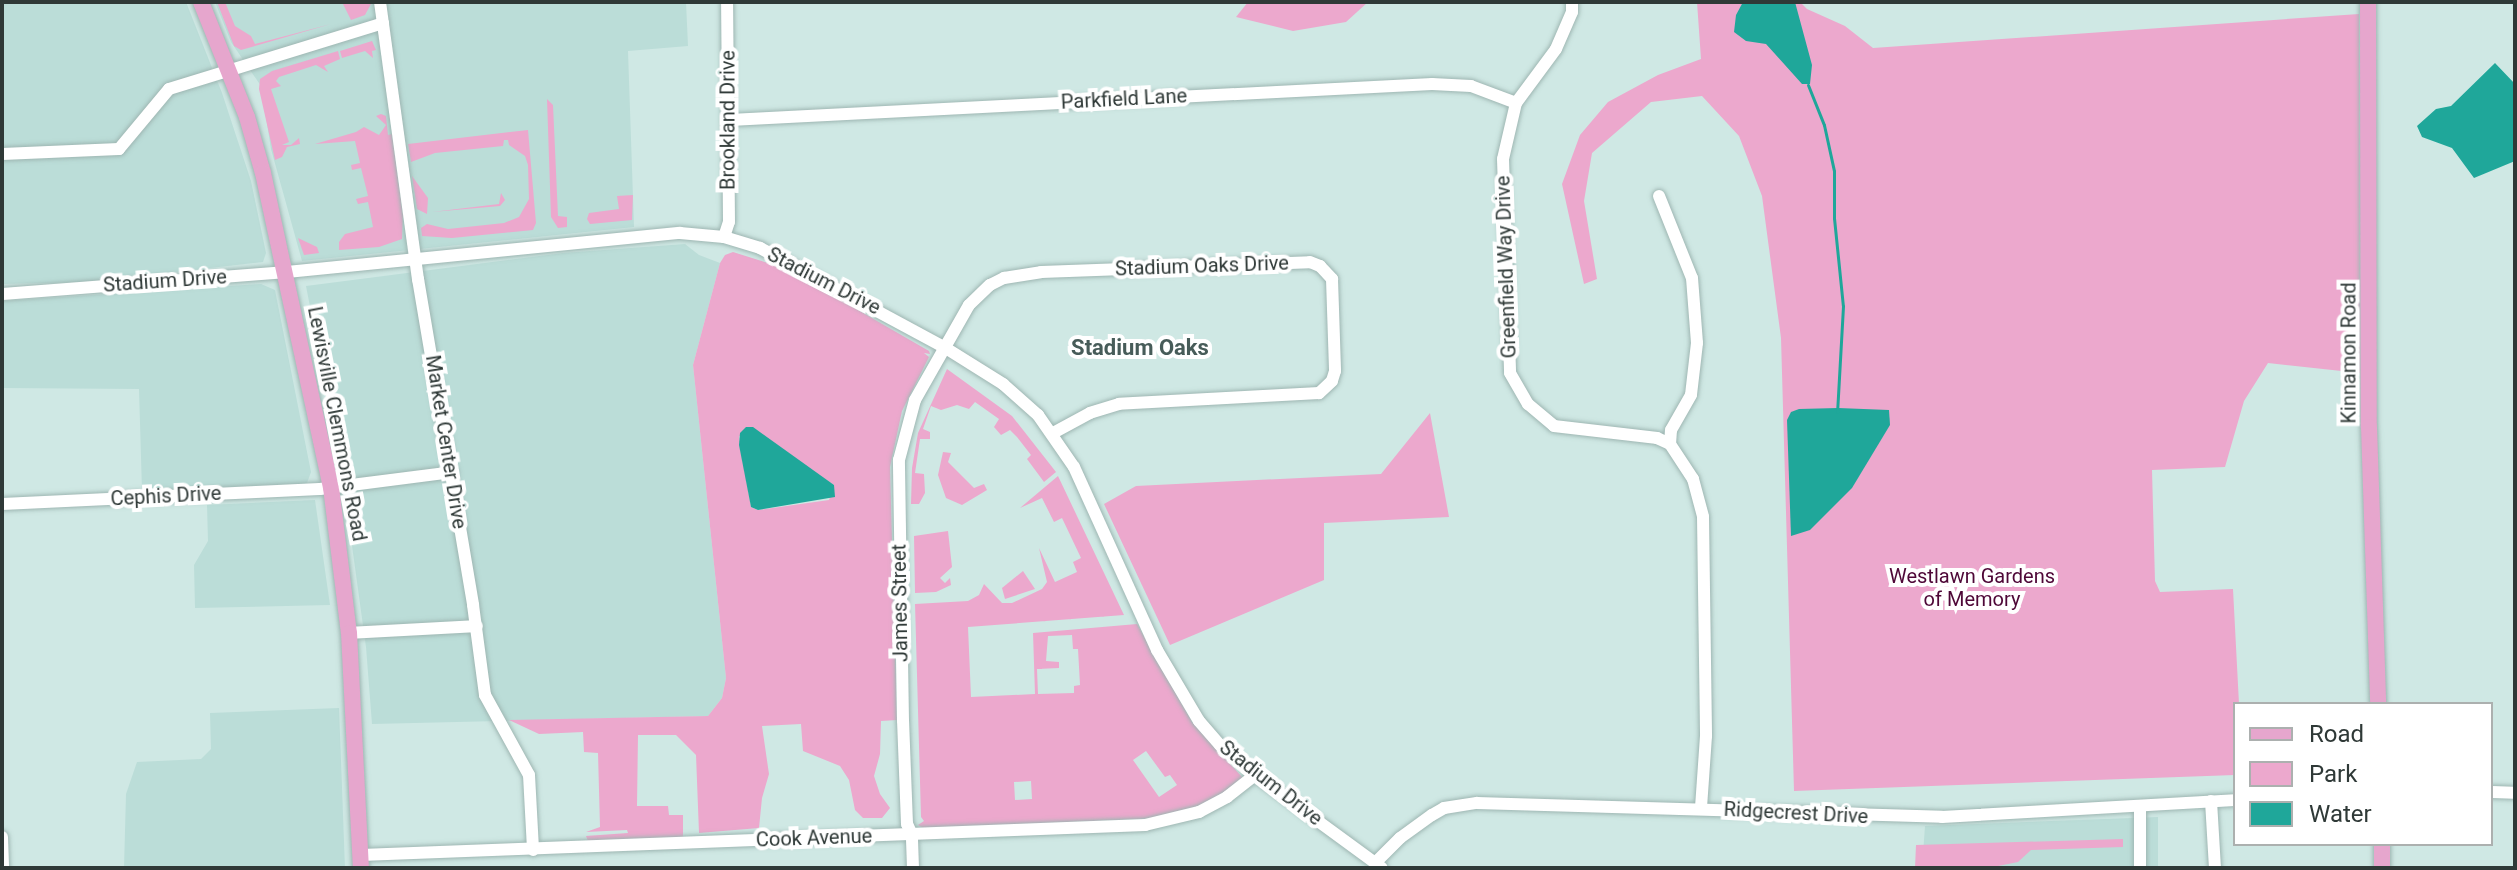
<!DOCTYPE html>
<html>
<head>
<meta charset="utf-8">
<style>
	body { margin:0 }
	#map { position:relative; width:2517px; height:870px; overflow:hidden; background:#cfe8e4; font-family:Roboto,sans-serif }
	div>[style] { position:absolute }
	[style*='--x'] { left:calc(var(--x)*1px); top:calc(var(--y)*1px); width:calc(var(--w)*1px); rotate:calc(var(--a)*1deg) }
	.built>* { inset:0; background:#bbddd8 }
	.green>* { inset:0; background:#eca8cd }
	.water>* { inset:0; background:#1fa79a }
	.stream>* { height:3px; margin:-1.5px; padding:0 1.5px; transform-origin:1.5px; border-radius:1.5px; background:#1fa79a }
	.roads { filter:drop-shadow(0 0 2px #9eb6b2) drop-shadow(0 0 2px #9eb6b2) }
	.minor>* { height:12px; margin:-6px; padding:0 6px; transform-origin:6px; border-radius:6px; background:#fff }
	.major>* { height:16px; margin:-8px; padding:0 8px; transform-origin:8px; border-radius:8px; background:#e6a6cd }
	span { translate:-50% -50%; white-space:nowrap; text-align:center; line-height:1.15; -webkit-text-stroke:8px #fff; paint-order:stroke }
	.street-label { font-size:20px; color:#2f3937 }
	.park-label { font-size:20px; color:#4e0737 }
	.neighbourhood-label { font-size:22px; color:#475c59; font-weight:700 }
	.frame { position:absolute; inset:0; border:4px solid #2f3937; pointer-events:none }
	.legend { position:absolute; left:2233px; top:702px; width:260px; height:144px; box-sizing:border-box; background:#fff; border:2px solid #acb0af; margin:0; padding:10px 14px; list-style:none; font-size:24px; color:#2f3937 }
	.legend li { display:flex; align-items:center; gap:16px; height:40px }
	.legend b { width:40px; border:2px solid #acb0af }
</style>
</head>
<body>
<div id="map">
	<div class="built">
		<div style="clip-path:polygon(2px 2px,186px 2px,222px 93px,251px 181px,266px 253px,263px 262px,87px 282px,2px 284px)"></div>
		<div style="clip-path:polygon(215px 2px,686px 2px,688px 46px,628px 51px,634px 227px,302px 261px,271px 149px,261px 86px,231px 42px)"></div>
		<div style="clip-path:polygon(685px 244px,699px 255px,720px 263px,693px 365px,726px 678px,722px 698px,708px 716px,372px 724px,366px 647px,341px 466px,306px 286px,563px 253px)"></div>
		<div style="clip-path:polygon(261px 284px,275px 290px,311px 472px,307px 483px,296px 487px,142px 491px,139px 389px,2px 388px,2px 301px)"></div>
		<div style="clip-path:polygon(315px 500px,330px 605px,195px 608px,194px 565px,208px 541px,207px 505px)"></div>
		<div style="clip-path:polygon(339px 708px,345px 868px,124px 868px,126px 794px,137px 762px,201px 759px,211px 749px,210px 713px)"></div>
		<div style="clip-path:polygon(2158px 817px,2158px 868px,1922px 868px,1925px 826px)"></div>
	</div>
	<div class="green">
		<div style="clip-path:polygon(217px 2px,225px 2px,235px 26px,251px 36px,255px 44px,331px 24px,241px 50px,234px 46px)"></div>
		<div style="clip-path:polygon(342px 2px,371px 2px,371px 4px,365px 15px,351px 20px)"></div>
		<div style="clip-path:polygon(1248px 2px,1368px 2px,1346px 22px,1293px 31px,1236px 17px)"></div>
		<div style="clip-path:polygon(1697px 2px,1800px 2px,1807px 9px,1845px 26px,1873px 48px,2359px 14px,2360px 373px,2268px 363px,2244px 401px,2225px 467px,2152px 470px,2155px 581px,2160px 592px,2233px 589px,2239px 704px,2235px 704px,2235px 775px,1794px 791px,1781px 338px,1762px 196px,1739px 136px,1702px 96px,1651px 102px,1592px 153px,1584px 201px,1597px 279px,1584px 284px,1562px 184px,1580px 135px,1608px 102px,1658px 75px,1701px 59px)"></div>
		<div style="clip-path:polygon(372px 41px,376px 50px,372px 51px,373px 58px,365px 51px,342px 58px,340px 51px)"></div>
		<div style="clip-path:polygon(338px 51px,340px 59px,324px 66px,328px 72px,316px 65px,279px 77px,276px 81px,281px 86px,271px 89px,289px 142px,282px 145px,291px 145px,299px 138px,300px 144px,287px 147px,282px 157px,275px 160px,259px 89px,260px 79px,272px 71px)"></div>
		<div style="clip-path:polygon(547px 99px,553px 105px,558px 216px,567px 217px,567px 227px,558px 228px,551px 217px)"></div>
		<div style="clip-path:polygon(381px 114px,386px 116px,388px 135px,392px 134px,403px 215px,402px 239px,379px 247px,339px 250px,339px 242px,345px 234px,373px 227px,368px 202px,358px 204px,356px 199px,368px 196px,361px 168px,352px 170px,351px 165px,360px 163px,355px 141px,315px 144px,356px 132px,364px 127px,379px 135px,386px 125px,376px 116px)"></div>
		<div style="clip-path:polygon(528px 130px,536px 223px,533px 230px,452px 238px,422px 236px,421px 228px,427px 224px,448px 229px,504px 223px,519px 217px,529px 199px,528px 165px,525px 156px,509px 145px,508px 140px,504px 140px,503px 146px,435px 153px,411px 162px,408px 144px)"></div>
		<div style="clip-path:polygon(412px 176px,428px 198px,427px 214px,417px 209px)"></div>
		<div style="clip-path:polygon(501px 193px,505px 200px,500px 206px,432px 212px,499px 204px)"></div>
		<div style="clip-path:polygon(633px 195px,632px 220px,590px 224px,587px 219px,589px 213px,619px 209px,617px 196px)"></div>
		<div style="clip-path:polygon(298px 238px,317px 247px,319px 253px,304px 255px)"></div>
		<div style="clip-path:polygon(evenodd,733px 252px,787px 269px,929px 351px,930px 354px,924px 353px,929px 357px,902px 411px,890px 467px,897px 720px,881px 721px,880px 754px,874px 776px,880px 794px,890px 808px,882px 818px,863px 818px,855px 810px,849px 780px,840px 766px,803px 751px,801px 724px,762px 726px,769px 774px,762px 798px,759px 828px,699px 833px,696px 755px,676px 735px,638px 735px,637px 806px,668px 806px,669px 815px,683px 815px,683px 837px,588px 841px,586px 836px,628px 833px,627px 830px,586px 832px,600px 827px,598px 753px,584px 752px,583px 732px,539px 734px,509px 720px,708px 716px,722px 698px,726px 678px,693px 365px,720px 263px,725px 255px,733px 252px,739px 436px,801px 464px,834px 485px,829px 500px,758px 510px,751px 507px,739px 436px)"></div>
		<div style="clip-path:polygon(947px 369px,1012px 416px,1056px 472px,1044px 482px,1027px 459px,1031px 455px,1017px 437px,1010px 430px,1001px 435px,994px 427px,999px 419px,975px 402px,969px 409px,957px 405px,941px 410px,931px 406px,923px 429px,930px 432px,930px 439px,920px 439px,915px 473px,924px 474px,925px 493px,919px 504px,911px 504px,912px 468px,918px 433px)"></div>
		<div style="clip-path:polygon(1430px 413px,1449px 517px,1324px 523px,1324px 580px,1170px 645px,1104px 504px,1136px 486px,1381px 474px)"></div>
		<div style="clip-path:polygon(943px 452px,951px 453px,948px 462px,974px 488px,984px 484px,987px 490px,962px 505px,946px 498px,938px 475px)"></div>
		<div style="clip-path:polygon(evenodd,1058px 476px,1124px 615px,968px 627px,971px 697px,1035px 694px,1033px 633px,1137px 624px,1192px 722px,1243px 778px,1233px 788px,1195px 808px,1159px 818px,925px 829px,918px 825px,924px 821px,921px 817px,915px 604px,968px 601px,979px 595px,984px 584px,1002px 603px,1012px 603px,1042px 589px,1047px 582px,1039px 548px,1055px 582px,1077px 572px,1073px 562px,1081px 558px,1062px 518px,1054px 522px,1042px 498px,1020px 508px,1058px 476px,1072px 635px,1073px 649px,1078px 649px,1080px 685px,1074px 686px,1074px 693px,1038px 694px,1037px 669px,1059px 668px,1059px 662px,1046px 661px,1048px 636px,1072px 635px,1058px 476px,1146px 751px,1165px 777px,1170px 775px,1177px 785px,1159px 797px,1133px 760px,1146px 751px,1058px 476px,1031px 781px,1032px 799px,1015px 800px,1014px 782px,1031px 781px)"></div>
		<div style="clip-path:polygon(948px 531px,952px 567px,940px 578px,945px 583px,950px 578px,951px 585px,936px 592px,915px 593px,914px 536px)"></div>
		<div style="clip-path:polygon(1023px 571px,1035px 589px,1005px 599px,1002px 588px)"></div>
		<div style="clip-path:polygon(2123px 839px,2123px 847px,2031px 850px,2018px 862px,1988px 868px,1915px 868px,1916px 845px)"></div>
	</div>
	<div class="water">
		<div style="clip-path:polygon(1743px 2px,1795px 2px,1812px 65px,1810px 84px,1802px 84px,1766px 44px,1746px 41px,1734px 32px,1736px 15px)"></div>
		<div style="clip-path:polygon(2495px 63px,2515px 84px,2515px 161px,2474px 178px,2452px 148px,2422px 137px,2417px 126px,2436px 109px,2451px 106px)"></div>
		<div style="clip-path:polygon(1838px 408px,1889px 410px,1890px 425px,1852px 488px,1810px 530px,1791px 536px,1787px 420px,1791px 412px,1799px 409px)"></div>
		<div style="clip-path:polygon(746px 427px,753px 427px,834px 485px,835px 497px,758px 510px,751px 507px,739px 445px,740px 433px)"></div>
	</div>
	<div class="stream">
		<div style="--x:1808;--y:85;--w:43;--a:68.2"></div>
		<div style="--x:1824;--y:125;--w:47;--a:77.7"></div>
		<div style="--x:1834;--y:171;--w:47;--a:90"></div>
		<div style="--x:1834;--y:218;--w:88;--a:84.2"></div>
		<div style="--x:1843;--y:306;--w:106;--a:93.2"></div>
	</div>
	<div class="roads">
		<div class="minor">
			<div style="--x:380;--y:2;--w:280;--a:82.2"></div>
			<div style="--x:418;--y:279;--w:331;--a:80.4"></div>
			<div style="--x:473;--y:605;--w:91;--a:82.4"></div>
			<div style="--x:485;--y:695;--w:91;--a:61.2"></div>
			<div style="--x:529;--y:775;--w:75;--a:86.9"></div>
			<div style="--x:1572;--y:2;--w:10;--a:90"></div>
			<div style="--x:1572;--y:12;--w:40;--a:113.4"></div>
			<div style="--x:1556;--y:49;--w:67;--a:126.5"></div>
			<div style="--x:1516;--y:103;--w:57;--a:103.1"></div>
			<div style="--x:1503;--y:159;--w:214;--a:88.1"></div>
			<div style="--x:1510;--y:373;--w:36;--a:60"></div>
			<div style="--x:1528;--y:404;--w:34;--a:40"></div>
			<div style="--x:1554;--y:426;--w:104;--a:6.6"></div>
			<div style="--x:1657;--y:438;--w:14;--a:25"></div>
			<div style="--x:1670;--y:444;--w:42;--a:56.7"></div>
			<div style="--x:1693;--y:479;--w:39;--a:75"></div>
			<div style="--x:1703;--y:517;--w:219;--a:89.2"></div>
			<div style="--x:1706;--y:736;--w:72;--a:94"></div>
			<div style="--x:730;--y:120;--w:703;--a:-2.94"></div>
			<div style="--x:1432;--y:84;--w:39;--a:3"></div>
			<div style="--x:1471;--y:86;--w:48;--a:20.7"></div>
			<div style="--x:2;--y:154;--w:117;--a:-2.4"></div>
			<div style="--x:119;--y:149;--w:78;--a:-50.2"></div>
			<div style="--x:169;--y:89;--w:224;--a:-17.1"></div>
			<div style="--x:1659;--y:196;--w:88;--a:68.1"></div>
			<div style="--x:1692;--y:278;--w:65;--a:85.6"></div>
			<div style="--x:1697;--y:343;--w:52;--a:96.6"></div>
			<div style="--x:1691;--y:395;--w:40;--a:119.7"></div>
			<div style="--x:1671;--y:430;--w:14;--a:94"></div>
			<div style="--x:724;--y:237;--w:16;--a:-72"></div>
			<div style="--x:729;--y:222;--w:220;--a:-90.5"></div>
			<div style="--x:2;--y:294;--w:286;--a:-4.4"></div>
			<div style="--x:287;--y:272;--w:395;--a:-5.7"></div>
			<div style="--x:680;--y:233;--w:44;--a:5.2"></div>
			<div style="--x:724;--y:237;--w:38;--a:17"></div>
			<div style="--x:760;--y:248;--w:209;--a:28.3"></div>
			<div style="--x:944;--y:347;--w:70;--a:32.1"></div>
			<div style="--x:1003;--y:384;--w:47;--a:41.5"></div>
			<div style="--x:1038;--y:415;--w:63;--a:55.3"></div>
			<div style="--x:1074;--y:467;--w:201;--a:65.6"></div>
			<div style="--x:1157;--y:650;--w:82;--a:59.4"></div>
			<div style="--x:1199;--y:721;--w:32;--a:49"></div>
			<div style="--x:1220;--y:745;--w:46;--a:40.6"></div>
			<div style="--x:1255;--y:775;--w:157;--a:36.2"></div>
			<div style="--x:2;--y:504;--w:318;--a:-2.7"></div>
			<div style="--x:320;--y:489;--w:133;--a:-7.3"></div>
			<div style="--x:349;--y:633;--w:128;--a:-3.1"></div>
			<div style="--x:2491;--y:792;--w:24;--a:2"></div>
			<div style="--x:2211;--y:801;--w:67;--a:86.6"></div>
			<div style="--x:2140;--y:806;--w:62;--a:90"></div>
			<div style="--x:2;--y:837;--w:31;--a:88"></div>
			<div style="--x:361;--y:855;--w:785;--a:-2.19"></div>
			<div style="--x:1145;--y:825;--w:56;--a:-13.5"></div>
			<div style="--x:1199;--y:812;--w:32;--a:-28"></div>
			<div style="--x:1227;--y:797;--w:36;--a:-38"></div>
			<div style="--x:1376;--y:862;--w:34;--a:-45"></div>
			<div style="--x:1400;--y:838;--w:39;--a:-36"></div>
			<div style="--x:1432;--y:815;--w:14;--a:-30"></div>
			<div style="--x:1444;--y:808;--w:33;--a:-9"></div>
			<div style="--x:1477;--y:803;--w:465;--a:1.7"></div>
			<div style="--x:1942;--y:817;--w:293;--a:-3.3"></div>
			<div style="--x:913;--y:868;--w:33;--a:-92"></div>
			<div style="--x:912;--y:835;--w:12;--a:-114"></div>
			<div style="--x:907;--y:824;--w:103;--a:-92.2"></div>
			<div style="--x:903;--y:721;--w:261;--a:-90.9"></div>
			<div style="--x:899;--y:460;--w:62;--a:-75.1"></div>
			<div style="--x:915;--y:400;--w:109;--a:-60.4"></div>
			<div style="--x:969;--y:305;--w:29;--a:-44"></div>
			<div style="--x:990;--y:285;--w:16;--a:-27"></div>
			<div style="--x:1004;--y:278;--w:37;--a:-9"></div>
			<div style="--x:1041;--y:272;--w:269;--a:-2.1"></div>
			<div style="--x:1310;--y:262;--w:11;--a:22"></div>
			<div style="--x:1320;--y:266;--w:18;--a:47"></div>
			<div style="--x:1332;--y:279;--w:92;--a:88.1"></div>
			<div style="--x:1335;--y:371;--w:10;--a:107"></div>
			<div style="--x:1332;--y:381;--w:18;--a:137"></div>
			<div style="--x:1319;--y:393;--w:200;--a:176.9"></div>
			<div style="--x:1119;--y:404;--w:30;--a:163"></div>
			<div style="--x:1090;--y:413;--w:42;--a:151.6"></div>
		</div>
		<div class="major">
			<div style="--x:201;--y:2;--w:124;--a:68.2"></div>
			<div style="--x:247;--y:117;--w:58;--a:74.1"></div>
			<div style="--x:263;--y:173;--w:321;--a:77.8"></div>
			<div style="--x:331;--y:487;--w:147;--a:83"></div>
			<div style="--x:349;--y:633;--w:235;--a:87.1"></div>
			<div style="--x:2368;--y:2;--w:425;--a:89.9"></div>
			<div style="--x:2369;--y:427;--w:277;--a:88.1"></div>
			<div style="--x:2382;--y:844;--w:24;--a:90"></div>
		</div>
	</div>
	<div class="street-label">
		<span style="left:1124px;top:99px;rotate:-3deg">Parkfield Lane</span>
		<span style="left:728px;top:120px;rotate:-90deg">Brookland Drive</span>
		<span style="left:1202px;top:266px;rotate:-2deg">Stadium Oaks Drive</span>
		<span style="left:1506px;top:267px;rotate:-92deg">Greenfield Way Drive</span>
		<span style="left:165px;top:281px;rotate:-4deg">Stadium Drive</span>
		<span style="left:824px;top:281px;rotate:27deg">Stadium Drive</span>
		<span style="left:2349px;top:353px;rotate:-90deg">Kinnamon Road</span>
		<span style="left:337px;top:424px;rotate:79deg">Lewisville Clemmons Road</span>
		<span style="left:446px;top:442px;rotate:81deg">Market Center Drive</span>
		<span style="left:166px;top:496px;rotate:-3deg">Cephis Drive</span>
		<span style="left:900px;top:603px;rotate:-91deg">James Street</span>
		<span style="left:1271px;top:783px;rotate:38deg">Stadium Drive</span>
		<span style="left:1796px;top:813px;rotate:3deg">Ridgecrest Drive</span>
		<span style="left:814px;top:838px;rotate:-2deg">Cook Avenue</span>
	</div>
	<div class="park-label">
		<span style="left:1972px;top:588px">Westlawn Gardens<br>of Memory</span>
	</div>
	<div class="neighbourhood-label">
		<span style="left:1140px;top:348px">Stadium Oaks</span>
	</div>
	<div class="frame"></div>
	<ul class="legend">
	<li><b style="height:10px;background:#e6a6cd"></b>Road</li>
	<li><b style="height:22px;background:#eca8cd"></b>Park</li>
	<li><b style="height:22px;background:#1fa79a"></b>Water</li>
	</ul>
</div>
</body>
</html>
